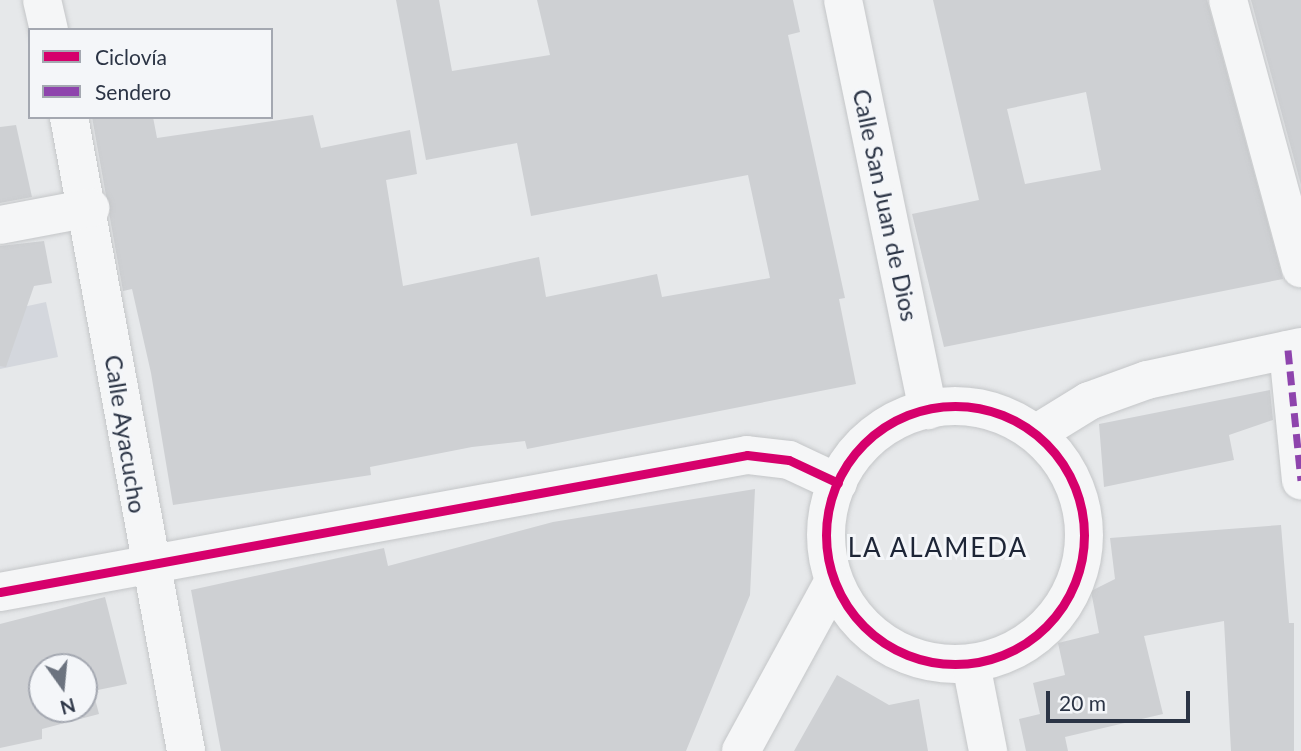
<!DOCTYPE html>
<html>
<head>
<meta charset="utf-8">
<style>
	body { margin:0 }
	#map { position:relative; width:1301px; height:751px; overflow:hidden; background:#e6e8ea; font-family:Lato,sans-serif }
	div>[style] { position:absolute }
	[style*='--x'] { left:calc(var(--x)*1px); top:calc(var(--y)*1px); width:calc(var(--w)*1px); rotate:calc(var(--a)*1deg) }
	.built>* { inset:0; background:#d4d7dd }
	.building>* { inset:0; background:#ced0d3 }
	.roads { filter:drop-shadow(0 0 2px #c4c6c8) drop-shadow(0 0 2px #c4c6c8) }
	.minor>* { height:38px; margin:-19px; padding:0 19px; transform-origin:19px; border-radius:19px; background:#f5f6f7 }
	.minor>.ring { margin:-19px; padding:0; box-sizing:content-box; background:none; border:38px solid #f5f6f7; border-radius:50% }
	.quiet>* { height:7px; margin-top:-3.5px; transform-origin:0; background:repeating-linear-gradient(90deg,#8e44ad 0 14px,transparent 0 21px) }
	.cycleway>* { height:9px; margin:-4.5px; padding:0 4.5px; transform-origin:4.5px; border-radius:4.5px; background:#d6006c }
	.cycleway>.ring { margin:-4.5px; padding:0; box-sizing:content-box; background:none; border:9px solid #d6006c; border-radius:50% }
	span { translate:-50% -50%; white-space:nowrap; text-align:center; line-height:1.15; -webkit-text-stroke:6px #f4f6f9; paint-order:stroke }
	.street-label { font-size:24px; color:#2b3445 }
	.neighbourhood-label { font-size:26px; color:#1d2536; letter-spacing:2px }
	.legend { position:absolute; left:28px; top:28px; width:245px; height:91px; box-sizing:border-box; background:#f4f6f9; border:2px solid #a4a8b1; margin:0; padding:9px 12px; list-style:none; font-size:21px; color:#2b3445 }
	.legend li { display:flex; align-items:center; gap:14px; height:35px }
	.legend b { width:35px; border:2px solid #a4a8b1 }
	.north { position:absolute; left:28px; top:653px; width:70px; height:70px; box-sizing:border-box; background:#f4f6f9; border:2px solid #a4a8b1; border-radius:50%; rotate:165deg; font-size:19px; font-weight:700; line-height:28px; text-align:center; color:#2b3445 }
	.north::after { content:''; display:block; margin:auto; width:24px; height:32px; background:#6c737f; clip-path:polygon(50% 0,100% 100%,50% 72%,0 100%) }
	.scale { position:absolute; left:1046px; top:691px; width:144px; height:32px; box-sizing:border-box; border:4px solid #2b3445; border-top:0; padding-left:9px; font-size:21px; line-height:24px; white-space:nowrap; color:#2b3445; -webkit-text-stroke:5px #f4f6f9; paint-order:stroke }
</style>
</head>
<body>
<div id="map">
	<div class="built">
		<div style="clip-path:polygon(46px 302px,58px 357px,0 369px,0 312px)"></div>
	</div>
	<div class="building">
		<div style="clip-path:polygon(396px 0,439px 0,452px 71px,550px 55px,537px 0,793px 0,800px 32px,788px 35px,845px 298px,839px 299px,856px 384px,527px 449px,525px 441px,472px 447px,370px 467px,371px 475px,173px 505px,151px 373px,132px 289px,123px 291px,92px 117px,153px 117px,157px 138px,313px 115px,321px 148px,410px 130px,417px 174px,386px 180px,403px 286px,539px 257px,546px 297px,657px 274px,662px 297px,770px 278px,748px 175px,531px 216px,517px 143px,426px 160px)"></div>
		<div style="clip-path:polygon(evenodd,933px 0,1207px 0,1283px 279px,944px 347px,912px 214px,979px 200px,933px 0,1086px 92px,1101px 170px,1025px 184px,1007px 109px,1086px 92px)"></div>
		<div style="clip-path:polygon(1251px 0,1301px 0,1301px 185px)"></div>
		<div style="clip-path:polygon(16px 125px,32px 197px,0 203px,0 127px)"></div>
		<div style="clip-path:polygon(44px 241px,52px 283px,34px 286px,6px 367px,0 366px,0 246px)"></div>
		<div style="clip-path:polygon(1270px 390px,1273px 420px,1229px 435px,1234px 460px,1104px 487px,1099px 424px)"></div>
		<div style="clip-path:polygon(755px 489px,750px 595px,686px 751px,221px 751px,191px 590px,384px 548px,388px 566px,553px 522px)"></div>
		<div style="clip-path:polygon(1281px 525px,1289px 623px,1294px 623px,1294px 751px,1231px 751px,1224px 621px,1144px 636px,1163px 714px,1065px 737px,1068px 751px,1026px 751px,1019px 719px,1040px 714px,1033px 683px,1065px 675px,1058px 643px,1099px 633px,1091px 591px,1115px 579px,1110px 538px)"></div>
		<div style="clip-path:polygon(evenodd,105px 597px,127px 684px,93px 691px,99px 714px,42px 729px,42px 739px,0 748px,0 624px,105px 597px,42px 667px,84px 667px,84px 709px,42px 709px,42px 667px)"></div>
		<div style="clip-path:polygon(837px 675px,889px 705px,919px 699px,928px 751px,794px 751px)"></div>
	</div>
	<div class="roads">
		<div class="minor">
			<div style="--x:42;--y:0;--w:31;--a:77"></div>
			<div style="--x:843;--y:0;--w:419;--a:78.3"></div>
			<div style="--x:1228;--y:0;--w:278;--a:74.8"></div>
			<div style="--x:69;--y:117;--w:645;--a:79.54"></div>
			<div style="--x:0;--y:225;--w:92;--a:-10.7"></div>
			<div style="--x:1288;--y:350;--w:131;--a:84.3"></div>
			<div class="ring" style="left:826px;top:406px;width:220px;height:220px"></div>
			<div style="--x:1037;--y:433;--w:61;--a:-31.6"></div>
			<div style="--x:1089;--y:401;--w:62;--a:-19.9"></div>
			<div style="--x:1147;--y:380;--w:157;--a:-12.1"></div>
			<div style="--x:0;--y:592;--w:759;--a:-10.39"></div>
			<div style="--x:747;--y:455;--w:42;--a:6.8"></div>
			<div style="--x:789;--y:460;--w:54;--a:25.1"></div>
			<div style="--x:971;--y:664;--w:89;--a:78.9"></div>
			<div style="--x:741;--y:751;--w:192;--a:-61.4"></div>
		</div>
	</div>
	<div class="quiet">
		<div style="--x:1288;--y:350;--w:131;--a:84.3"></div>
	</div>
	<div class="cycleway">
		<div class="ring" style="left:826px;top:406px;width:249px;height:249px"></div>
		<div style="--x:0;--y:592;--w:759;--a:-10.39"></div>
		<div style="--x:747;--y:455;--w:42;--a:6.8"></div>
		<div style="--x:789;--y:460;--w:54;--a:25.1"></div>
	</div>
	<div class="street-label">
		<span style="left:886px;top:205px;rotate:78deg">Calle San Juan de Dios</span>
		<span style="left:126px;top:434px;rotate:81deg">Calle Ayacucho</span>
	</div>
	<div class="neighbourhood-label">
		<span style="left:938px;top:548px">LA ALAMEDA</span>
	</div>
	<ul class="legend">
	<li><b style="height:9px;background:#d6006c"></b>Ciclovía</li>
	<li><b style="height:9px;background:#8e44ad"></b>Sendero</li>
	</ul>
	<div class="north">N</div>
	<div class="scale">20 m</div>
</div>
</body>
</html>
